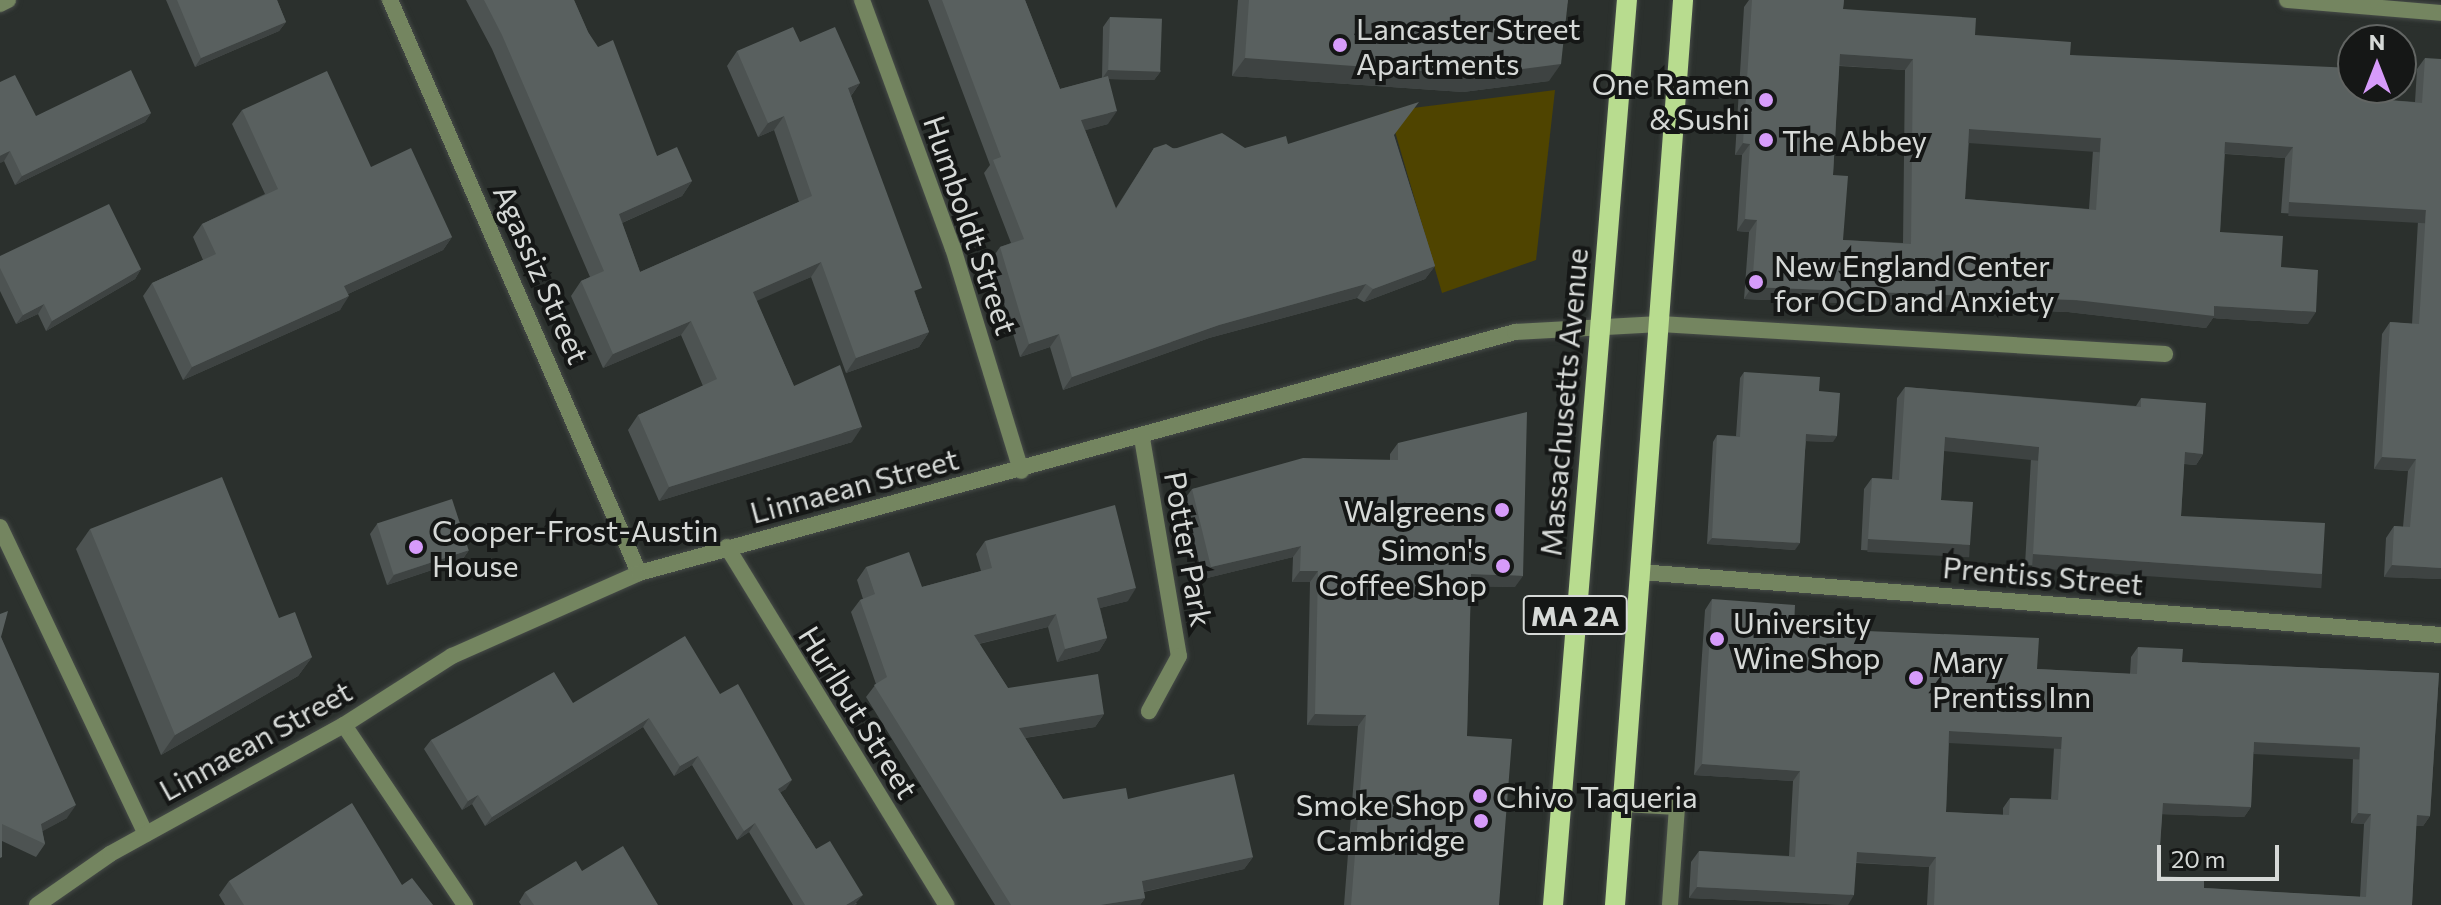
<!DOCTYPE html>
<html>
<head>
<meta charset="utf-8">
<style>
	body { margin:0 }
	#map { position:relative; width:2441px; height:905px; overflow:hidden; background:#2b302d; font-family:Commissioner,sans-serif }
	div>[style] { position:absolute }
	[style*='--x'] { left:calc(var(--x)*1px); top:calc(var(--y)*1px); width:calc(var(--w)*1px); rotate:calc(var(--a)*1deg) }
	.green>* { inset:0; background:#4f4400 }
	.roads { filter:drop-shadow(0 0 2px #464b48) drop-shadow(0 0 2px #464b48) }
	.service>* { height:16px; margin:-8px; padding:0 8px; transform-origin:8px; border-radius:8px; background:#748560 }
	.minor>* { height:16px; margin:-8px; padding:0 8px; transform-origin:8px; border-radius:8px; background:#748560 }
	.primary>* { height:20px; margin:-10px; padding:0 10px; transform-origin:10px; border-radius:10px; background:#b8dc8f }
	.wall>* { inset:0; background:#4d5352 }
	.shaded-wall>* { inset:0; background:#3e4342; transform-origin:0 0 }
	.building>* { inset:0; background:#59605f; transform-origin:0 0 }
	.dots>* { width:22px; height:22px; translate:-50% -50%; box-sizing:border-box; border:4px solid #151716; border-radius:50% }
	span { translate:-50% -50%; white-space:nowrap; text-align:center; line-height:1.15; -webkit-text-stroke:8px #151716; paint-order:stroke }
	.shield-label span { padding:2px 6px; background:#151716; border:2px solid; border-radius:6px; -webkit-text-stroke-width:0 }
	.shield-label { font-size:28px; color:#d6d9d7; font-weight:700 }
	.poi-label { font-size:30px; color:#d6d9d7 }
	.left { translate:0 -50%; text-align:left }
	.right { translate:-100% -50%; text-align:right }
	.street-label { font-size:30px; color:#d6d9d7 }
	.north { position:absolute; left:2337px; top:24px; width:80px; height:80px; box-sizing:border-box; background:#151716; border:2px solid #626563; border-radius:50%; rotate:0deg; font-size:22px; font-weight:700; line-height:32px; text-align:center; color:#d6d9d7 }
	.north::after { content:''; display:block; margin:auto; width:28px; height:36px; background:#d69bfa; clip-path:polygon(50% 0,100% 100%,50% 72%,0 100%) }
	.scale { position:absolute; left:2157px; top:845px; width:122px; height:36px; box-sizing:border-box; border:4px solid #d6d9d7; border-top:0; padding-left:10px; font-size:24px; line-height:28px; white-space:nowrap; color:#d6d9d7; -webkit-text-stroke:6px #151716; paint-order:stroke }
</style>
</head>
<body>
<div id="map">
	<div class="green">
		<div style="clip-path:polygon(1555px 90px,1536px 260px,1442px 293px,1389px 111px)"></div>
	</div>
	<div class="roads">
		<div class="service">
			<div style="--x:1624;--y:804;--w:53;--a:3.2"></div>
			<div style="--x:1677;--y:807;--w:98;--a:94.1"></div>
		</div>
		<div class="minor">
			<div style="--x:390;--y:0;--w:625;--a:66.51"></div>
			<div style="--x:862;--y:0;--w:264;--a:69.9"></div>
			<div style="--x:953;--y:248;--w:233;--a:73"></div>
			<div style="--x:2287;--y:0;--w:155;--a:4.8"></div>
			<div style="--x:0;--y:4;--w:9;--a:-27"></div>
			<div style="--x:1142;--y:438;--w:221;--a:80.4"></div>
			<div style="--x:1179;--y:656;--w:63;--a:118.6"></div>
			<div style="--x:0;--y:527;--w:340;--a:64.6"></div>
			<div style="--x:727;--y:547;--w:420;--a:58.5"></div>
			<div style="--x:1640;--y:572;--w:803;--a:4.5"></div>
			<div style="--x:344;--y:725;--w:217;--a:56.1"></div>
			<div style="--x:37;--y:905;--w:89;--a:-34.9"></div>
			<div style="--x:110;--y:854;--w:267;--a:-28.9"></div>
			<div style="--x:344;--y:725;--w:128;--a:-32.6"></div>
			<div style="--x:452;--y:656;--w:205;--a:-23.9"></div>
			<div style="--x:639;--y:573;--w:909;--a:-15.38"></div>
			<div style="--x:1515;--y:332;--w:145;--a:-3.2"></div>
			<div style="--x:1660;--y:324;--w:506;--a:3.4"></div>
		</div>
		<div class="primary">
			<div style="--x:1553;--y:905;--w:908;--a:-85.33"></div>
			<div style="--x:1615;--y:905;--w:908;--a:-85.7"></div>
		</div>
	</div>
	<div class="wall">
		<div style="clip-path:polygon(166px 0,277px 0,286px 22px,279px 31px,195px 67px)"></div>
		<div style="clip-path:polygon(466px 0,574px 0,588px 32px,657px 156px,692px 181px,682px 196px,622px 223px,640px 272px,799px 202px,774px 130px,758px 137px,727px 66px,737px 51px,800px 42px,860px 83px,851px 96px,916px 296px,929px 332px,919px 347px,846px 373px,811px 277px,756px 300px,794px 386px,852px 442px,659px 501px,628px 430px,638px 415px,703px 386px,681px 335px,603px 368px,571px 296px,581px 281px,590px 277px,492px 49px)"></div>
		<div style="clip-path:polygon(928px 0,1025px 0,1060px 89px,1102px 78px,1103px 27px,1110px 17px,1161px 71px,1154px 80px,1109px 79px,1108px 124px,1085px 130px,1116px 208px,1154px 148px,1245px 148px,1288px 144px,1394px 136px,1435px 266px,1425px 279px,1364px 302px,1357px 298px,1209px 338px,1063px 390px,1050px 347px,1020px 357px,991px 260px,1000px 247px,1011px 243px,984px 173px,990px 165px)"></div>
		<div style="clip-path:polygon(1238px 0,1568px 0,1549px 81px,1463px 92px,1232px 76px)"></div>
		<div style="clip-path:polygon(evenodd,1749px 0,1844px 0,1843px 9px,2070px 55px,2364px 98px,2415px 102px,2417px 69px,2425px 58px,2441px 579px,2384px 577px,2386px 538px,2394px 526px,2403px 527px,2408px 471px,2374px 469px,2382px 334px,2390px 322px,2412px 324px,2418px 221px,2281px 213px,2285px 158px,2225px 154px,2220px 232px,2281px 267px,2308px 324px,2213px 318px,2206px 328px,2068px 312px,1744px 299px,1749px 232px,1737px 231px,1742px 155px,1735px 155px,1744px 7px,1749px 0,1839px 66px,1905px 70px,1903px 243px,1843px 240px,1833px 175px,1839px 66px,1749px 0,1969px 141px,2093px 150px,2089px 209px,1965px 199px,1969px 141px)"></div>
		<div style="clip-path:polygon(242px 110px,371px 167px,452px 237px,443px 250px,348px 294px,340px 310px,183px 380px,143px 296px,152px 283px,203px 260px,193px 237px,202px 224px,265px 194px,232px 124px)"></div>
		<div style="clip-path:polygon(151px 113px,145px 122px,15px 185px,4px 161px,0 163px,36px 116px)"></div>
		<div style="clip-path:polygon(0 256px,141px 269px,135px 279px,46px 331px,38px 314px,16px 324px,0 291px)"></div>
		<div style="clip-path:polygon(1744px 372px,1819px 391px,1833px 442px,1806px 441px,1795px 550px,1707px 544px,1713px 442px,1717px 435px,1736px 436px,1740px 378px)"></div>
		<div style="clip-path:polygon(1905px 387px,2136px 406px,2141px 398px,2203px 454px,2196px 465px,2184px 464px,2181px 516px,2322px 574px,2314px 585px,2025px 565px,2031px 458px,1944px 449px,1941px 500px,1963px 556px,1861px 550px,1864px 489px,1872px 478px,1892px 479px,1897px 398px)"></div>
		<div style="clip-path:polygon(1398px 443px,1515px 587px,1471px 586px,1467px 736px,1499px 905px,1344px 905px,1358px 726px,1307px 725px,1310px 582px,1292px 582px,1293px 557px,1203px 579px,1184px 500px,1192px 489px,1390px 460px,1390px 454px)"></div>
		<div style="clip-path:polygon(377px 524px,469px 550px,462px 560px,387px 585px,370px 534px)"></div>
		<div style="clip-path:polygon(90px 529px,279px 618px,312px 657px,298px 676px,161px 755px,76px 549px)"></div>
		<div style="clip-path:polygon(985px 541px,1128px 601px,1100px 608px,1107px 638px,1099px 651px,1057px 662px,1048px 627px,979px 644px,1008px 688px,1104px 714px,1095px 727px,1025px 738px,1063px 799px,1128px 799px,1253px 857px,1244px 869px,1144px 892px,1145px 898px,1140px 905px,995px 905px,866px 697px,876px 684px,851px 612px,860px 600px,863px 599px,857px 580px,866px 567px,922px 587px,981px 571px,976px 554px)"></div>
		<div style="clip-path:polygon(evenodd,1712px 599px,1794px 628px,2037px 669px,2130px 674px,2131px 657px,2138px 647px,2182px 662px,2439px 673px,2430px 816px,2423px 826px,2416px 826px,2412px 905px,1927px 905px,1929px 867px,1856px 863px,1848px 905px,1689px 898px,1691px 862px,1699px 851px,1789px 856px,1793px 781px,1694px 775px,1705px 610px,1712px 599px,1949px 742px,2054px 747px,2051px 799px,2010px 798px,2003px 808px,2003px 815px,1946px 812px,1949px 742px,1712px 599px,2253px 752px,2353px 757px,2351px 823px,2364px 824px,2360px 897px,2204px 888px,2158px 876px,2162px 814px,2244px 817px,2251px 807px,2253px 752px)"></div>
		<div style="clip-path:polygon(1px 637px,67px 818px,42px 831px,45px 844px,36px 857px,2px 841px)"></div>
		<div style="clip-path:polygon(720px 694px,786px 789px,780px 792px,816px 849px,857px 904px,854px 905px,793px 905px,749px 832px,737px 840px,692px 765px,674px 776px,643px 727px,485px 826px,472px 804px,462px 810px,424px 749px,431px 740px,573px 703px)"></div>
		<div style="clip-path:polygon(229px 881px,402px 885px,433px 905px,225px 905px,219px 895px)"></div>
		<div style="clip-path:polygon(525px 892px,658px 905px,521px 905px,519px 902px)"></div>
	</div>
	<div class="shaded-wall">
		<div style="clip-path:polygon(286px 22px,279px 31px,195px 67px,201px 58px)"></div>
		<div style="clip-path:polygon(1840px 54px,1913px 59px,1905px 70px,1832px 65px)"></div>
		<div style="clip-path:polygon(1245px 58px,1561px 64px,1549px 81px,1463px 92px,1232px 76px)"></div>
		<div style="clip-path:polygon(1108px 70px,1161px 71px,1154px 80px,1102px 79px)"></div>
		<div style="clip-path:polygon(860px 83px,850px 97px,848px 88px)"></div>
		<div style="clip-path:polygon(1117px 111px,1108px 124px,1072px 134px,1081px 120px)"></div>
		<div style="clip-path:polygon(151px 113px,145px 122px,15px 185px,22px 176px)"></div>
		<div style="clip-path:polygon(784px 116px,774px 130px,758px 137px,768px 123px)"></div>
		<div style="left:1969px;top:129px;width:132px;height:14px;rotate:4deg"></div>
		<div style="clip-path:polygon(2225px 142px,2293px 147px,2285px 158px,2217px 153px)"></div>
		<div style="clip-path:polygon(1743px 143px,1750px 144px,1742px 155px,1735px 155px)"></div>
		<div style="clip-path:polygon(10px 151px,4px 161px,0 163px,0 156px)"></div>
		<div style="clip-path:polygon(692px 181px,682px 196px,608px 229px,619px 214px)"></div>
		<div style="left:2289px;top:202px;width:137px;height:14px;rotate:3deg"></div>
		<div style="clip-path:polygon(1745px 219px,1757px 220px,1749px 232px,1737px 231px)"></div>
		<div style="clip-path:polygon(452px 237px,443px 250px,335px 300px,344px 286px)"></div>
		<div style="clip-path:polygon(821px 262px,811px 277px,743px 307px,753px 292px)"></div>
		<div style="clip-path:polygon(1435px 266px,1425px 279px,1364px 302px,1373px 289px)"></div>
		<div style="clip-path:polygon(141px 269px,135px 279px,46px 331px,52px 321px)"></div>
		<div style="clip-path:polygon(1366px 284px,1357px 298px,1209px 338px,1063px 390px,1072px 377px,1219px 325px)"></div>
		<div style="clip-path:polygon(1752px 287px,2214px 306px,2316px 312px,2308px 324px,2213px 318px,2206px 328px,2068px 312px,1744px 299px)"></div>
		<div style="clip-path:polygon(349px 296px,340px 310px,183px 380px,192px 367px)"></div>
		<div style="clip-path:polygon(44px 304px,38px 314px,16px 324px,23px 315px)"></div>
		<div style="clip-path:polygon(691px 321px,681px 335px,603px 368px,613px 354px)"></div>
		<div style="clip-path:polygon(929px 332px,919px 347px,846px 373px,856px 358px)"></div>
		<div style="clip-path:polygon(1059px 334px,1050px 347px,1020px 357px,1029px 344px)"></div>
		<div style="clip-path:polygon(862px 427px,852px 442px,659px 501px,669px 487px)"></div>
		<div style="clip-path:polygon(1806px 434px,1837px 436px,1833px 442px,1802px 441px)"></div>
		<div style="left:1945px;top:437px;width:95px;height:14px;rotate:6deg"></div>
		<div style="clip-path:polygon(2185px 452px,2203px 454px,2196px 465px,2177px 463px)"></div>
		<div style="clip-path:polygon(2382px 457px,2416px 459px,2408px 471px,2374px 469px)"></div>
		<div style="clip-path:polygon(1712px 538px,1800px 543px,1795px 550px,1707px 544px)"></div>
		<div style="left:1868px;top:539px;width:102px;height:13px;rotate:3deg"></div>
		<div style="clip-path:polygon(1301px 546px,1293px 557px,1203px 579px,1211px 567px)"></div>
		<div style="clip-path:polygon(469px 550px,462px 560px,387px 585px,394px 575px)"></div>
		<div style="left:2033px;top:554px;width:290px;height:14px;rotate:4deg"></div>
		<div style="clip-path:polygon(2392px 565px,2441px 568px,2441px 579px,2384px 577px)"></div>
		<div style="clip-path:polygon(1300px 571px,1318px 571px,1310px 582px,1292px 582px)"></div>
		<div style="clip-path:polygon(1471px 574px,1523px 576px,1515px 587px,1463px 586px)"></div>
		<div style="clip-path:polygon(1136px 588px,1128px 601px,1088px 611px,1097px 598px)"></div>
		<div style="clip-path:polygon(1056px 614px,1048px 627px,965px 647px,974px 635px)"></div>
		<div style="clip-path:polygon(1107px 638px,1099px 651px,1057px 662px,1065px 649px)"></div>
		<div style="clip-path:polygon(312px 657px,298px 676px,161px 755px,175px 735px)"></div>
		<div style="clip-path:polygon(1104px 714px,1095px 727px,1010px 740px,1019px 728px)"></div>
		<div style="clip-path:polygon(1315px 714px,1366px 715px,1358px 726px,1307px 725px)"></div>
		<div style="clip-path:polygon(649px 718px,643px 727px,485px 826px,492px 817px)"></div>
		<div style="left:1949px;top:731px;width:113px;height:12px;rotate:3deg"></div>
		<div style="left:2254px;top:742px;width:106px;height:12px;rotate:3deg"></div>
		<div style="clip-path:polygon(698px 756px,692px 765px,674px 776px,680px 766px)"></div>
		<div style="clip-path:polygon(1702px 764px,1800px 771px,1793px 781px,1694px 775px)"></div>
		<div style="clip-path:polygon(792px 780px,786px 789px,772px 798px,778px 789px)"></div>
		<div style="clip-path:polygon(478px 795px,472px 804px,462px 810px,468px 801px)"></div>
		<div style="clip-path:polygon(2163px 803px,2251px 807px,2244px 817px,2155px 814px)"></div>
		<div style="clip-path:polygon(76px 805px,67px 818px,32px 837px,41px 824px)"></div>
		<div style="clip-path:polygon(2358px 813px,2371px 814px,2364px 824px,2351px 823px)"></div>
		<div style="clip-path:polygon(2417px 815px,2430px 816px,2423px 826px,2410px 826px)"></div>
		<div style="clip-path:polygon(755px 823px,749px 832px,737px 840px,744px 831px)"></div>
		<div style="clip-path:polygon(1857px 852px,1936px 857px,1929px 867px,1850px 862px)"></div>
		<div style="clip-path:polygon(1253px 857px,1244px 869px,1133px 894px,1142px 881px)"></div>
		<div style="clip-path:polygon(1697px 887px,1854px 895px,1848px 905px,1689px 898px)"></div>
		<div style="clip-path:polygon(863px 895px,854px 905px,846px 905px)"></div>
		<div style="clip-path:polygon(1145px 898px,1140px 905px,1100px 905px)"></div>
	</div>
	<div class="building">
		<div style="clip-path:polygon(177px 0,277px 0,286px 22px,201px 58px)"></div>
		<div style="clip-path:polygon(484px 0,574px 0,588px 32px,598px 47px,613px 40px,657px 156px,677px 147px,692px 181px,619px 214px,640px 272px,812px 196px,784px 116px,768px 123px,737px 51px,793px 27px,800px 42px,835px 27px,860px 83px,848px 88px,922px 288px,914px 291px,929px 332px,856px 358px,821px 262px,753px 292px,794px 386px,840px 365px,862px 427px,669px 487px,638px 415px,717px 379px,691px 321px,613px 354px,581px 281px,604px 271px,502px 35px)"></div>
		<div style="clip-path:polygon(942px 0,1025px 0,1060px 89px,1108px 76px,1117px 111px,1081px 120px,1116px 209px,1154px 148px,1166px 144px,1174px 149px,1222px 133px,1245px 148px,1286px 136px,1288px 144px,1419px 102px,1394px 135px,1435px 266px,1373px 289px,1366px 284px,1219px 325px,1072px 377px,1059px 334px,1029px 344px,1000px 247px,1024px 239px,993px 160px,1001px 157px)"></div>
		<div style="clip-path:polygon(1249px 0,1568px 0,1561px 64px,1476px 75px,1245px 58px)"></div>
		<div style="clip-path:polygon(evenodd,1752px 0,1844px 0,1843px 9px,1976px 18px,1975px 35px,2071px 42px,2070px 55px,2353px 68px,2353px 88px,2365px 88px,2364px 98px,2422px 103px,2425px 58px,2441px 59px,2441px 568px,2392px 565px,2394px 526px,2410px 527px,2416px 459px,2382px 457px,2390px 322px,2419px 324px,2426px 210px,2289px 202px,2293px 147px,2225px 142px,2220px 232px,2283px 236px,2281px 267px,2318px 270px,2316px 312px,2214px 306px,2214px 316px,2076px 300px,1752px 287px,1757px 220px,1745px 219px,1750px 144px,1743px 143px,1752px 0,1840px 54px,1913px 59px,1911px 244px,1843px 240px,1848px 176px,1833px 175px,1840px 54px,1752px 0,1969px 129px,2101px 138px,2096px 210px,1965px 199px,1969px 129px)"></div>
		<div style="left:1110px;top:17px;width:52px;height:53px;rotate:2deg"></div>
		<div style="clip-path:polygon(131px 70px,151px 113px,22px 176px,10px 151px,0 156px,0 82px,15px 75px,36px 116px)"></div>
		<div style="clip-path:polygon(327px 71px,371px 167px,411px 148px,452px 237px,344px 286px,349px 296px,192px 367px,152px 283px,216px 254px,202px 224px,278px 189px,242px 110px)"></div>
		<div style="clip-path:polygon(109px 204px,141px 269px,52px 321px,44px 304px,23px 315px,0 268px,0 256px)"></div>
		<div style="clip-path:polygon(1744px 372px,1820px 377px,1819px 391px,1840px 393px,1837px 436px,1806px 434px,1800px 543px,1712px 538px,1717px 435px,1740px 437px)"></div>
		<div style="clip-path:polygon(1905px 387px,2141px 407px,2141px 398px,2206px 403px,2203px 454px,2185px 452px,2181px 516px,2325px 523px,2322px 574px,2033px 554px,2039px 447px,1945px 437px,1941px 500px,1973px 502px,1970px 545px,1868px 539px,1872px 478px,1899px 480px)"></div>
		<div style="clip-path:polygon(1527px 412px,1523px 576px,1471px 574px,1467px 736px,1512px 739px,1499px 905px,1351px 905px,1366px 715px,1315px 714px,1318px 571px,1300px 571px,1301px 546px,1211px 567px,1192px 489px,1303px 458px,1398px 460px,1398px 443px)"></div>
		<div style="clip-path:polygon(222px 477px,279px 618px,295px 612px,312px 657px,175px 735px,90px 529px)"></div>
		<div style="left:452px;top:499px;width:54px;height:79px;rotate:72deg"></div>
		<div style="clip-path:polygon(1115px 505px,1136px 588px,1097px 598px,1107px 638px,1065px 649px,1056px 614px,974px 635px,1008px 688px,1098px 674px,1104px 714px,1019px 728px,1063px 799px,1126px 788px,1128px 799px,1234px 774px,1253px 857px,1142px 881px,1145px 898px,1100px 905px,1011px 905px,874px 685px,887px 677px,860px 600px,875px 594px,866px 567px,909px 552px,922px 587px,992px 568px,985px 541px)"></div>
		<div style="clip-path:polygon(evenodd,1712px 599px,1795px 605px,1794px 628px,2039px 638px,2037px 669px,2137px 674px,2138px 647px,2183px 649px,2182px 662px,2439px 673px,2430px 816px,2417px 815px,2412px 905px,1934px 905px,1936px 857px,1857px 852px,1854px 895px,1697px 887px,1699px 851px,1795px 857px,1800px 771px,1702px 764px,1712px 599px,1949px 731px,2062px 737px,2058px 800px,2010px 798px,2009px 815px,1946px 812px,1949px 731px,1712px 599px,2254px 742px,2360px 747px,2358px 813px,2371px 814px,2366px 897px,2204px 888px,2204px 878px,2158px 876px,2163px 803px,2251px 807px,2254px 742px)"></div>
		<div style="clip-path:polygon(8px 611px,1px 637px,76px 805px,41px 824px,45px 844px,2px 824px,2px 857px,0 858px,0 614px)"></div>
		<div style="clip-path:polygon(685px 636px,720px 694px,738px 684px,792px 780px,778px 789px,816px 849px,830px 841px,863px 895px,846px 905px,805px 905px,755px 823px,744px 831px,698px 756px,680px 766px,649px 718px,492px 817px,478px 795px,468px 801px,431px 740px,554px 672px,573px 703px)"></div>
		<div style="clip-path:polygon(352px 803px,402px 885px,412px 878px,433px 905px,244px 905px,229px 881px)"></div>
		<div style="clip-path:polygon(623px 846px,658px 905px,534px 905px,525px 892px,576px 861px,582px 871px)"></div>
	</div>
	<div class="dots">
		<div style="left:1340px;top:45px;background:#d69bfa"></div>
		<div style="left:1766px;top:100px;background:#d69bfa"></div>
		<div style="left:1766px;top:140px;background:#d69bfa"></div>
		<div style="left:1756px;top:282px;background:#d69bfa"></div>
		<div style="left:1502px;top:510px;background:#d69bfa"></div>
		<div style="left:416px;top:547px;background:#d69bfa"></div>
		<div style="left:1503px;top:566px;background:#d69bfa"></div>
		<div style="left:1717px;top:639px;background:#d69bfa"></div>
		<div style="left:1916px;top:678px;background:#d69bfa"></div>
		<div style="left:1480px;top:796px;background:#d69bfa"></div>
		<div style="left:1481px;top:821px;background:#d69bfa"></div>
	</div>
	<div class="shield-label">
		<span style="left:1575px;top:615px">MA 2A</span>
	</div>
	<div class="poi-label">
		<span class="left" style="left:1356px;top:45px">Lancaster Street<br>Apartments</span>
		<span class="right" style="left:1750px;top:100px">One Ramen<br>&amp; Sushi</span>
		<span class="left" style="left:1782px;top:140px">The Abbey</span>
		<span class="left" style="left:1774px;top:282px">New England Center<br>for OCD and Anxiety</span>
		<span class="right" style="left:1486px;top:510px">Walgreens</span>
		<span class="left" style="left:432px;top:547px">Cooper-Frost-Austin<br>House</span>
		<span class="right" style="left:1487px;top:566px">Simon's<br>Coffee Shop</span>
		<span class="left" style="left:1733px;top:639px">University<br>Wine Shop</span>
		<span class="left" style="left:1932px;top:678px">Mary<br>Prentiss Inn</span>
		<span class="left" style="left:1496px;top:796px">Chivo Taqueria</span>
		<span class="right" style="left:1465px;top:821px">Smoke Shop<br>Cambridge</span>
	</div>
	<div class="street-label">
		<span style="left:971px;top:225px;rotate:71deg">Humboldt Street</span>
		<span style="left:542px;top:274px;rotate:66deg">Agassiz Street</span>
		<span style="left:1563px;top:402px;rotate:-85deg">Massachusetts Avenue</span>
		<span style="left:854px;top:485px;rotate:-15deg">Linnaean Street</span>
		<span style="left:1189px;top:549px;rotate:80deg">Potter Park</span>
		<span style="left:2043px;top:575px;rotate:5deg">Prentiss Street</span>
		<span style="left:859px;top:712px;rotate:58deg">Hurlbut Street</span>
		<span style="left:255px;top:740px;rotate:-29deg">Linnaean Street</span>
	</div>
	<div class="north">N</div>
	<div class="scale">20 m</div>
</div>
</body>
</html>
